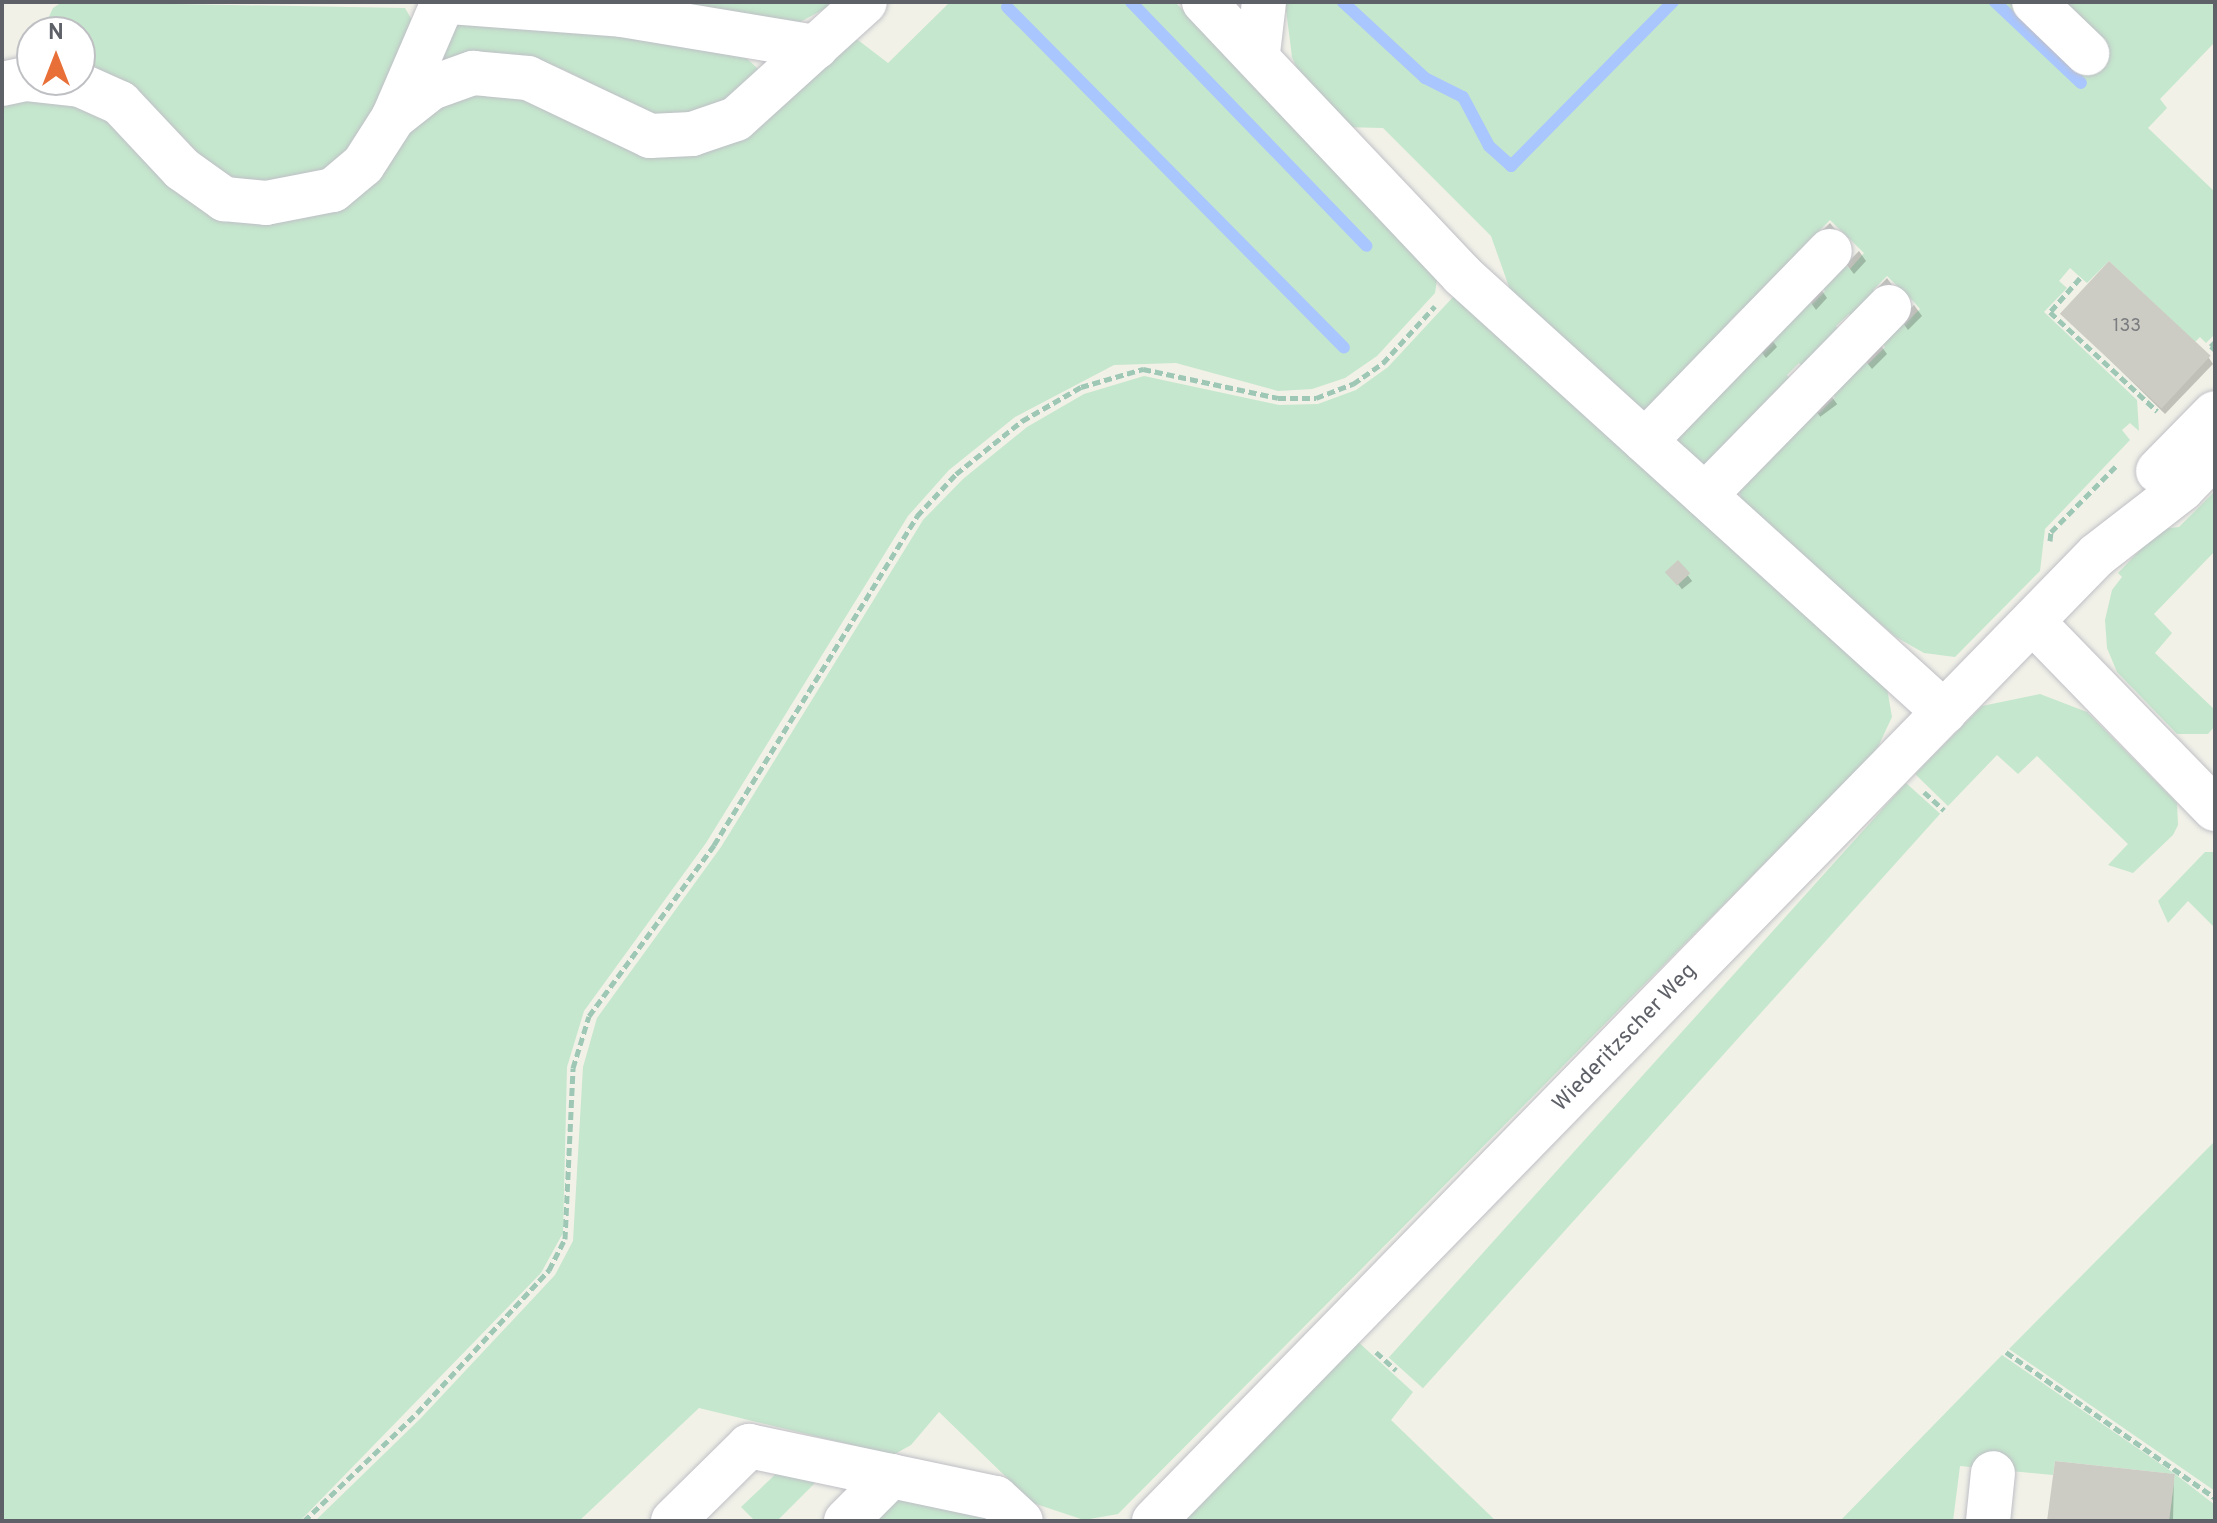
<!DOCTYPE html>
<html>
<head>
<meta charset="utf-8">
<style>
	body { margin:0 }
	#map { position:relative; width:2217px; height:1523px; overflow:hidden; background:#f1f1e8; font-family:Overpass,sans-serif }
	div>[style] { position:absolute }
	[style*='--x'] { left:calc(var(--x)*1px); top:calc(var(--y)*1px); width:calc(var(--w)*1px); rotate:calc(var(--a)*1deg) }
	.green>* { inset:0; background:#c5e7cd; transform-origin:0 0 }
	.shadow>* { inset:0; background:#0003; transform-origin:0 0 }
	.stream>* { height:12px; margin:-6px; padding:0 6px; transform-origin:6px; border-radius:6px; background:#aac6fe }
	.building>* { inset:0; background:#ccccc4; transform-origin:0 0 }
	.path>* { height:5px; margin-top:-2.5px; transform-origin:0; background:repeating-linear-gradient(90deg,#9ec8b5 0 8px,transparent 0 12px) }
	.roads { filter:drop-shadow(0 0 2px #bfbfc6) drop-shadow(0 0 2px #bfbfc6) }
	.minor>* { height:44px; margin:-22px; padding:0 22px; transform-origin:22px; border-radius:22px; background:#fff }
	span { translate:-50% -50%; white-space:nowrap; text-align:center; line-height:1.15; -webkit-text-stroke:7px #fff; paint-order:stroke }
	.number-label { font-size:18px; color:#7a7c7f }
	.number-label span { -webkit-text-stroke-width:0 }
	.street-label { font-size:22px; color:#5f6168 }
	.frame { position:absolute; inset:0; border:4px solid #5f6168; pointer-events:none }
	.north { position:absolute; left:16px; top:16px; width:80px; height:80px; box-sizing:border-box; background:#fff; border:2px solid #bfc0c3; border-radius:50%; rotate:0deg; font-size:22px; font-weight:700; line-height:32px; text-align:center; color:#5f6168 }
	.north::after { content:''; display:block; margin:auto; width:28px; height:36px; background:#e86f37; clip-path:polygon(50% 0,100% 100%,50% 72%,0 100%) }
</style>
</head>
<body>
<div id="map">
	<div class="green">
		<div style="clip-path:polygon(62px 2px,405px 8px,416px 27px,352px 148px,330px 168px,287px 183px,237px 179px,211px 166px,132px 86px,80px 64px,80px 32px,42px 32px,53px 8px)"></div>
		<div style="clip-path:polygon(659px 2px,826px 2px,830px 6px,800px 22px)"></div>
		<div style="clip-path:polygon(950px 2px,1175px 2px,1421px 258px,1437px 280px,1435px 293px,1377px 356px,1345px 378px,1312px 389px,1278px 391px,1176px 363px,1114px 365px,1015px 417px,949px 470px,908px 516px,706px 843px,584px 1011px,567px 1067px,563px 1233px,541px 1273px,300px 1521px,2px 1521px,2px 96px,63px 95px,270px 219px,434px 106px,504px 88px,634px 148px,854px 37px,888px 63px)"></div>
		<div style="clip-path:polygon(1285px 2px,2215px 2px,2215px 42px,2160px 99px,2167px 108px,2148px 128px,2215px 192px,2215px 334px,2206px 343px,2200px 337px,2195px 342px,2109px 261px,2087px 283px,2070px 268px,2059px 281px,2067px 288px,2044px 312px,2137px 400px,2139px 431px,2130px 423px,2122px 430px,2130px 440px,2045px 529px,2040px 571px,1955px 657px,1924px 653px,1896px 637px,1743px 506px,1738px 487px,1810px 405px,1819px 413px,1835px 397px,1826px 388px,1858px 356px,1868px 364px,1885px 347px,1876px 337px,1896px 317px,1904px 325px,1920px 309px,1915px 303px,1887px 276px,1873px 290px,1883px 300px,1859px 323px,1849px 314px,1836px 326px,1847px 338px,1810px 374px,1799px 363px,1787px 375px,1791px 380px,1711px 464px,1701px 464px,1679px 443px,1678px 434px,1753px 345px,1762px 353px,1775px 340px,1766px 331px,1802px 295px,1812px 304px,1825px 291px,1821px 285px,1838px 258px,1850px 269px,1864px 253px,1830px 220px,1814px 236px,1823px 245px,1792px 259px,1778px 273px,1752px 318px,1742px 309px,1729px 322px,1733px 327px,1646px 410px,1635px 407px,1514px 301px,1491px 236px,1383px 128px,1341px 127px,1302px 81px,1292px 57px)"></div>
		<div style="clip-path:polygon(467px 17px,739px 51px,758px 69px,720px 108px,660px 119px,564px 70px,523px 56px,439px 66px,457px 23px)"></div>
		<div style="clip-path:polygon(1454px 296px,1885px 677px,1892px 717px,1876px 751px,1118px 1514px,1084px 1520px,1033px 1503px,939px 1412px,911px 1445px,893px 1455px,699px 1408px,579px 1521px,315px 1521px,421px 1418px,555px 1275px,573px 1241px,583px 1067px,597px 1018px,721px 847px,923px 520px,963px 479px,1027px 427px,1084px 394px,1144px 376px,1279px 405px,1318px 404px,1356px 390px,1388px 367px)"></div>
		<div style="clip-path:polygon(2215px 491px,2215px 551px,2154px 614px,2172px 633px,2155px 653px,2215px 710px,2215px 726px,2208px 734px,2177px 734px,2117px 672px,2107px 648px,2105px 620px,2112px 590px,2122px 577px,2118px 573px,2160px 529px,2179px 527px)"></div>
		<div style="clip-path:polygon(2040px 694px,2087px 712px,2177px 803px,2178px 825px,2173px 835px,2133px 873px,2108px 865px,2128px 844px,2037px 756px,2018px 774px,1997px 755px,1948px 806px,1915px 774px,1982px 706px)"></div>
		<div style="left:1906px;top:783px;width:46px;height:773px;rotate:42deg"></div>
		<div style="clip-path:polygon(2205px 852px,2215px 852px,2215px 928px,2188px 901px,2168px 923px,2158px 901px)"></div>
		<div style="clip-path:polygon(2215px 1141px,2215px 1491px,2009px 1349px)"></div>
		<div style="clip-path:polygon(1356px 1340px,1413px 1392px,1391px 1420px,1496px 1521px,1179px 1521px)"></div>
		<div style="clip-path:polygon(2002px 1355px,2175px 1474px,2215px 1505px,2215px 1521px,2169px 1521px,2175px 1474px,2055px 1461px,2053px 1475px,1960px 1466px,1953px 1521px,1840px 1521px)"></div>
		<div style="clip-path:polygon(780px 1470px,817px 1481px,777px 1521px,755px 1521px,741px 1507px)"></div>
		<div style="clip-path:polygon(889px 1496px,975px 1507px,990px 1521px,864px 1521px)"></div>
	</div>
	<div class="shadow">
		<div style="clip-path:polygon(1830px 223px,1838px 233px,1817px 236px)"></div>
		<div style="clip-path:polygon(1859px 251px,1866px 261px,1854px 274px,1846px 264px)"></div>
		<div style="clip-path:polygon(1887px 278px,1894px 288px,1875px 291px)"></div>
		<div style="clip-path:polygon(1820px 288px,1827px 298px,1816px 310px,1809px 300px)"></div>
		<div style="clip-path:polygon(1914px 305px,1922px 316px,1908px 330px,1900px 319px)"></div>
		<div style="clip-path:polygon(2062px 313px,2209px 358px,2213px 364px,2165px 414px)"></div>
		<div style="clip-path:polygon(1770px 337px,1777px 347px,1766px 358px,1759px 349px)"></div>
		<div style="clip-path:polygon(1879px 343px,1887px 354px,1872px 369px,1863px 358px)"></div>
		<div style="left:1829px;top:393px;width:14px;height:21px;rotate:54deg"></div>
		<div style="left:1678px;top:563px;width:23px;height:13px;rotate:52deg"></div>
		<div style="clip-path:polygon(2174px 1476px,2173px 1521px,2049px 1521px)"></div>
	</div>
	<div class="stream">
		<div style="--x:1131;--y:2;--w:339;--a:46"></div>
		<div style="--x:1343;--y:2;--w:112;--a:42.8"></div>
		<div style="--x:1425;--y:78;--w:42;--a:26.6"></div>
		<div style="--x:1463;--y:97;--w:55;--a:62"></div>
		<div style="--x:1489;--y:146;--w:30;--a:42"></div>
		<div style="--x:1511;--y:166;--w:231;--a:-45.4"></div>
		<div style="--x:1995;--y:2;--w:118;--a:43.3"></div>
		<div style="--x:1007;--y:7;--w:479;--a:45.3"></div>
	</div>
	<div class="building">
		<div style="left:2109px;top:261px;width:139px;height:72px;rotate:43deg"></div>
		<div style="left:1678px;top:560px;width:18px;height:18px;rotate:47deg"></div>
		<div style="clip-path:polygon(2055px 1461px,2175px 1474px,2169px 1521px,2047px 1521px)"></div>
	</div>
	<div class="path">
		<div style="--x:2080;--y:278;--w:45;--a:131.4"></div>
		<div style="--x:2050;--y:312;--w:146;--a:42.8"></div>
		<div style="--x:2215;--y:342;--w:6;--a:135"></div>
		<div style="--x:2211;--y:346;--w:6;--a:45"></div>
		<div style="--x:2050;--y:541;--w:9;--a:-84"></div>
		<div style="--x:2051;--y:532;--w:93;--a:-45.4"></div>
		<div style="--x:1924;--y:792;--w:27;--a:42"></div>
		<div style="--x:1376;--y:1352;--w:27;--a:42"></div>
		<div style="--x:2006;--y:1352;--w:255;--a:34.9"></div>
		<div style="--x:304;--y:1521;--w:156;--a:-43.7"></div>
		<div style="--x:417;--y:1413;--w:195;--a:-47.3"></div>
		<div style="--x:549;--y:1270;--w:35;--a:-63"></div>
		<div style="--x:565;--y:1239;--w:171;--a:-87.3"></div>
		<div style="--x:573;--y:1068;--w:54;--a:-72.9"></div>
		<div style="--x:589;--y:1016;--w:212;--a:-53.8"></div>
		<div style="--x:714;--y:845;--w:387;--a:-58.3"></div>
		<div style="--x:917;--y:516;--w:57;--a:-47.1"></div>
		<div style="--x:956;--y:474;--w:85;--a:-38.8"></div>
		<div style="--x:1022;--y:421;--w:68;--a:-30"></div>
		<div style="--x:1081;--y:387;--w:65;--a:-16.2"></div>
		<div style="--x:1143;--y:369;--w:138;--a:12.1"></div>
		<div style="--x:1278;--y:398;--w:38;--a:0"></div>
		<div style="--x:1316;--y:398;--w:40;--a:-21"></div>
		<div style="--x:1353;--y:384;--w:37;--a:-35"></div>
		<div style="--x:1383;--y:363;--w:77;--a:-47.6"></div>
	</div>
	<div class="roads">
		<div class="minor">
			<div style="--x:450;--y:2;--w:172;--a:4.3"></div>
			<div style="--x:622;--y:15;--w:197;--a:9.4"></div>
			<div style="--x:1204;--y:2;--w:376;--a:46.6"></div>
			<div style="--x:1462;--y:275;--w:651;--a:42.2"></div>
			<div style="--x:2034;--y:2;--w:74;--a:43.9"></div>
			<div style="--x:1258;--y:53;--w:51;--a:-83.3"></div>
			<div style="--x:2;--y:84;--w:24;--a:-12"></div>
			<div style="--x:25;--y:79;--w:55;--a:6.2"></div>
			<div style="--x:80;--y:85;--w:44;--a:24.2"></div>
			<div style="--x:120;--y:103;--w:91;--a:46.8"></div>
			<div style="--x:182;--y:169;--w:52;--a:35.5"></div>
			<div style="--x:224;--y:199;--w:42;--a:5.4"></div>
			<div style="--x:266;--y:203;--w:68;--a:-11"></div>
			<div style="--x:333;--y:190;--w:39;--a:-40"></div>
			<div style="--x:363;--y:165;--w:56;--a:-57.4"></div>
			<div style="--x:393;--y:118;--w:48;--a:-38.3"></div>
			<div style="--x:431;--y:88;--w:45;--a:-19.7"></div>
			<div style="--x:473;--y:73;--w:55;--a:5.2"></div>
			<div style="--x:528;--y:78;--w:135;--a:25.4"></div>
			<div style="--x:650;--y:136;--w:42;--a:-2.7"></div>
			<div style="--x:692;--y:134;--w:46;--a:-18.8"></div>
			<div style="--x:736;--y:119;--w:174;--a:-42.2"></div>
			<div style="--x:394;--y:116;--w:124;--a:-66.7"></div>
			<div style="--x:1645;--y:441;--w:265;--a:-45.8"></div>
			<div style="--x:2158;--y:471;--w:81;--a:-45.5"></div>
			<div style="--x:1705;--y:495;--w:263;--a:-45.6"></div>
			<div style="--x:2033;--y:622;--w:261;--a:45.8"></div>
			<div style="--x:673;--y:1521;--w:107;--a:-44.6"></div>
			<div style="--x:749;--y:1446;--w:252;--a:11.9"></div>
			<div style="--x:996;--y:1498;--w:34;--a:43"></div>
			<div style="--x:846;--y:1521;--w:64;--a:-45"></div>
			<div style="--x:1154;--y:1521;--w:1350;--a:-45.69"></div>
			<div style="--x:2097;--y:555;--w:108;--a:-37.8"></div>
			<div style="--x:2182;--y:489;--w:47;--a:-45.9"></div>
			<div style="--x:1988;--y:1521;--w:48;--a:-84.1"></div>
		</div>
	</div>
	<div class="number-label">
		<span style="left:2127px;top:327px">133</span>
	</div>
	<div class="street-label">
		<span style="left:1625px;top:1038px;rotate:-46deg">Wiederitzscher Weg</span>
	</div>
	<div class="frame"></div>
	<div class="north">N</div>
</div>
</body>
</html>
